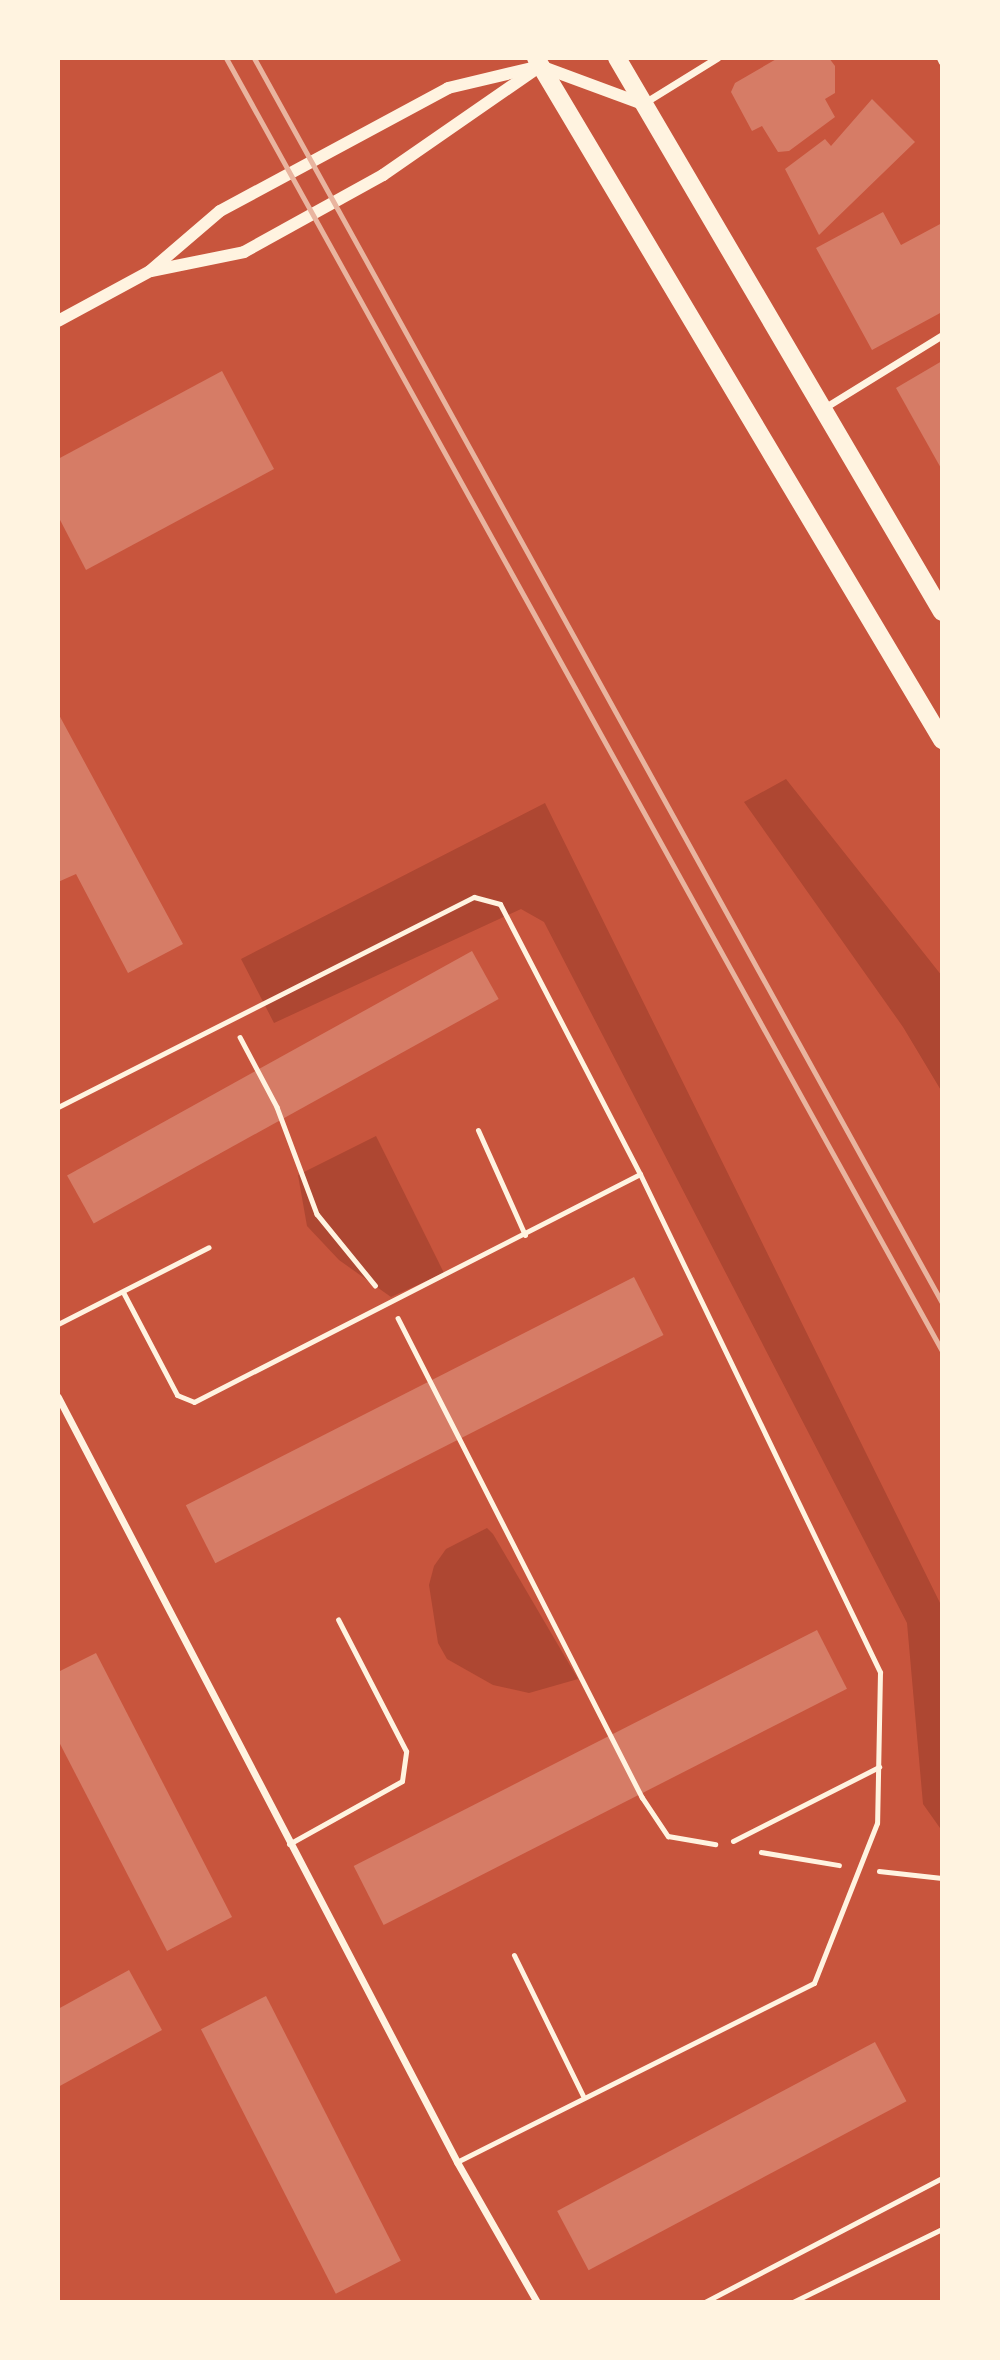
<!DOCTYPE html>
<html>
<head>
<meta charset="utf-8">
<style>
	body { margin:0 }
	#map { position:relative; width:1000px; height:2360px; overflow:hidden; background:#c8553d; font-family:Bitter,serif }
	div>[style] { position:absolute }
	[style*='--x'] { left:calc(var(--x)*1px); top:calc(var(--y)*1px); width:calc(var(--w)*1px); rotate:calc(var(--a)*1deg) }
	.green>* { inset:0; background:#ae4732 }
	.building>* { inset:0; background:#d67c66; transform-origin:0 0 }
	.path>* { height:4.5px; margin:-2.25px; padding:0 2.25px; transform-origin:2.25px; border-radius:2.25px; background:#fff3e0 }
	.service>* { height:5px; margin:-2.5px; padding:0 2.5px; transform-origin:2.5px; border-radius:2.5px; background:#fff3e0 }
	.minor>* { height:7px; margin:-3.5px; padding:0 3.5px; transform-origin:3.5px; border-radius:3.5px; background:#fff3e0 }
	.tertiary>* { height:12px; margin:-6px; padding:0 6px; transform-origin:6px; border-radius:6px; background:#fff3e0 }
	.primary>* { height:18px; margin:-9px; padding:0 9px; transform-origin:9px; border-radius:9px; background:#fff3e0 }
	.rail>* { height:5px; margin:-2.5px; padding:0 2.5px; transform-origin:2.5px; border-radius:2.5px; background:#e9b49f }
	span { translate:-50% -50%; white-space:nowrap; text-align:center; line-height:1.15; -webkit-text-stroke:7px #fff3e0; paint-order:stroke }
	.frame { position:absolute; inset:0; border:60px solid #fff3e0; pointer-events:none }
</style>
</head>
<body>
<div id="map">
	<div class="green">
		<div style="clip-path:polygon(786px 779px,942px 976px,942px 1092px,903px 1027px,744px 802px)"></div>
		<div style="clip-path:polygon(545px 803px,942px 1607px,940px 1828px,923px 1804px,907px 1623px,544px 922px,521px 909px,274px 1023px,241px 959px)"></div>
		<div style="clip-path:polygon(376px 1136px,444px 1273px,391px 1297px,339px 1260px,307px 1226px,298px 1175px)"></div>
		<div style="clip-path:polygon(487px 1528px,493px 1534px,578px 1679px,529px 1693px,493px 1685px,447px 1659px,438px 1643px,429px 1585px,434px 1566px,446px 1549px)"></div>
	</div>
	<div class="building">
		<div style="clip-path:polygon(778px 58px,829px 58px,835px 66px,835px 93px,825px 99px,835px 117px,789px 151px,778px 152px,762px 126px,752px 131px,731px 92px,735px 83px)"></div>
		<div style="clip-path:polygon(872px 99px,915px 142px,819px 235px,785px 169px,825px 139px,831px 146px)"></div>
		<div style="clip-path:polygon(883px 212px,901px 245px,942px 223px,942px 312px,872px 350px,816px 248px)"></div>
		<div style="clip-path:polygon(942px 361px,942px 470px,896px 388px)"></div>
		<div style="clip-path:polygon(222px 371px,274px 469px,86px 570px,58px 516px,58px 459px)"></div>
		<div style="clip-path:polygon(58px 713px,183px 944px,128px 973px,76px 874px,58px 882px)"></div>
		<div style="left:472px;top:951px;width:55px;height:463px;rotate:61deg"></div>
		<div style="left:634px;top:1277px;width:65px;height:503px;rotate:63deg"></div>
		<div style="left:817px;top:1630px;width:66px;height:520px;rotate:63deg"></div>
		<div style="clip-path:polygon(96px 1653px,232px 1917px,167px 1951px,58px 1740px,58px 1672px)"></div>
		<div style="clip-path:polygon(129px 1970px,162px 2030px,58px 2087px,58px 2009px)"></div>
		<div style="left:266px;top:1996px;width:297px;height:73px;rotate:63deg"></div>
		<div style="left:875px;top:2042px;width:67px;height:360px;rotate:62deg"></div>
	</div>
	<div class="path">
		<div style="--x:240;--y:1037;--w:79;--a:62.1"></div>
		<div style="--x:277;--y:1107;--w:114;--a:69.5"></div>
		<div style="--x:317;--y:1214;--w:92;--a:50.8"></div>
		<div style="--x:398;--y:1318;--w:538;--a:63.01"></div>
		<div style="--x:642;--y:1797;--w:47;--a:56.3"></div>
		<div style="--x:668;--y:1836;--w:48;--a:9.7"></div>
		<div style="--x:761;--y:1852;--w:79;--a:9.5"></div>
		<div style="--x:879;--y:1871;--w:63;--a:6.3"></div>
		<div style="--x:705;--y:2302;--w:267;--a:-27.6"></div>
		<div style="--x:793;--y:2302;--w:166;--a:-26.1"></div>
	</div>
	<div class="service">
		<div style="--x:58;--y:1107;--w:466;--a:-26.8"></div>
		<div style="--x:474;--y:897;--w:27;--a:15"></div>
		<div style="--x:500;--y:904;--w:304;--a:62.6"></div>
		<div style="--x:640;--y:1174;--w:553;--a:64.27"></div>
		<div style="--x:880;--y:1672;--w:151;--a:91.1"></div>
		<div style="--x:877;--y:1823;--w:172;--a:111.5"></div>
		<div style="--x:814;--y:1983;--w:399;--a:153.4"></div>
		<div style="--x:478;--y:1130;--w:115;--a:65.9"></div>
		<div style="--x:123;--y:1292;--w:116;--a:62.3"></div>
		<div style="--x:177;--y:1395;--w:18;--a:22"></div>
		<div style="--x:194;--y:1402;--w:501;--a:-27.08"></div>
		<div style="--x:58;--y:1324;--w:169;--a:-27"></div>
		<div style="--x:733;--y:1841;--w:164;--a:-26.9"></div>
		<div style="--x:289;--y:1844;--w:129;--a:-29.1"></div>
		<div style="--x:402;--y:1781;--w:30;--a:-82"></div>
		<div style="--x:406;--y:1751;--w:148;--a:-117.3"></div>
		<div style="--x:514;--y:1955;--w:157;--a:63.9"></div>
	</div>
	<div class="minor">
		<div style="--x:940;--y:58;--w:4;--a:63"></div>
		<div style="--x:644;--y:103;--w:86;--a:-31.7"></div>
		<div style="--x:824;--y:408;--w:139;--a:-31.7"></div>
		<div style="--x:58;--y:1397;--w:863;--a:62.45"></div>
		<div style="--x:457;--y:2162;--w:161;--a:60.3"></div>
	</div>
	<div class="tertiary">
		<div style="--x:151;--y:271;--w:95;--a:-11.5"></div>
		<div style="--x:244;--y:252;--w:159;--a:-29"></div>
		<div style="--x:383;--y:175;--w:183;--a:-34.7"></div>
		<div style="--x:58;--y:321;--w:105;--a:-28.5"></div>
		<div style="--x:150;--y:271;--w:92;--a:-40.6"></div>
		<div style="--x:220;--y:211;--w:259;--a:-28.3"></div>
		<div style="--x:448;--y:88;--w:95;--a:-13.4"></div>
		<div style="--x:540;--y:66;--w:110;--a:20.3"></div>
	</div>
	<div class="primary">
		<div style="--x:536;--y:58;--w:794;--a:59.23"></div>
		<div style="--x:617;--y:58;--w:642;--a:59.6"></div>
	</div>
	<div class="rail">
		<div style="--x:226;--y:58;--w:1478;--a:61.02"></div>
		<div style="--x:254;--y:58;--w:1422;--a:61.07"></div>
	</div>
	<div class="frame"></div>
</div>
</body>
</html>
